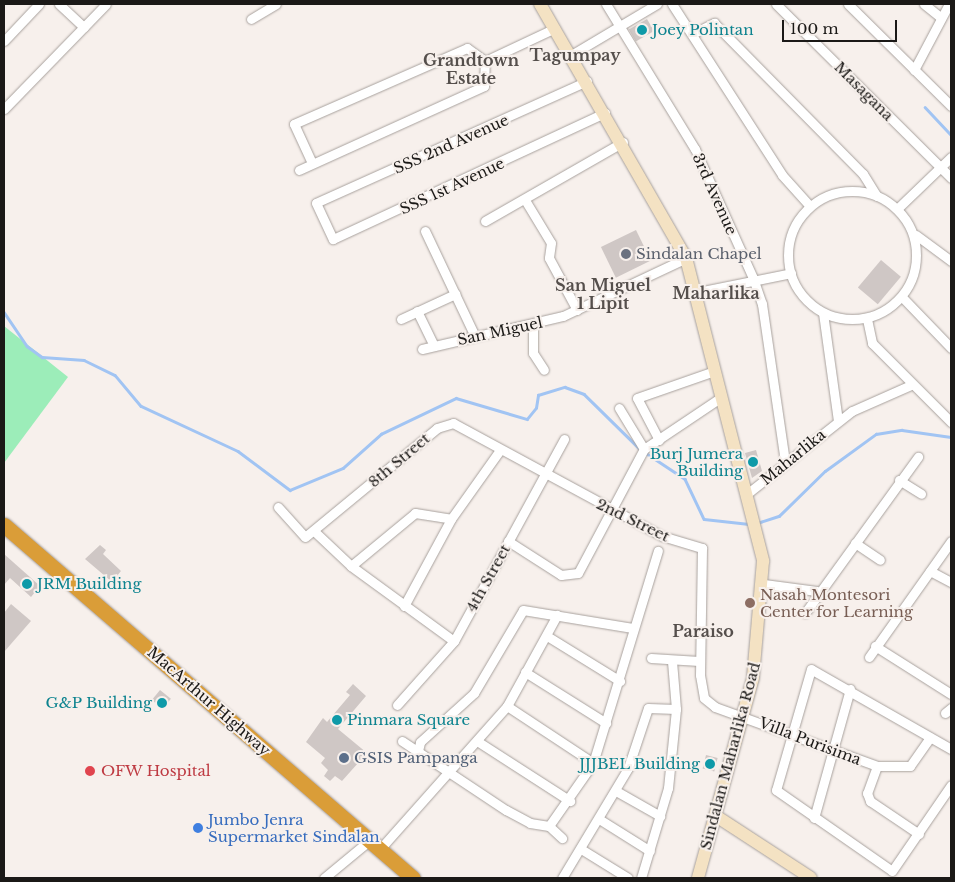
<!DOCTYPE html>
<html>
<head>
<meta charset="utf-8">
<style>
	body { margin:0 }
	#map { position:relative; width:955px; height:882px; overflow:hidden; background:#f7f0ec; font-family:"Libre Baskerville",serif }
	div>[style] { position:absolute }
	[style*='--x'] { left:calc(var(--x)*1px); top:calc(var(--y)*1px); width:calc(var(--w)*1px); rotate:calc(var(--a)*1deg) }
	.green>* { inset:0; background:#9cedb9 }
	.stream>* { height:2.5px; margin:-1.25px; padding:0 1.25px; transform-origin:1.25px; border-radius:1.25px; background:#a1c4f3 }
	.building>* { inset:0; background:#cfc7c5; transform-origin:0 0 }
	.roads { filter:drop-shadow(0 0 1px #a8a19d) drop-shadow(0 0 1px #a8a19d) }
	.street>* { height:9px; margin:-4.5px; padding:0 4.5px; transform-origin:4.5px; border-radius:4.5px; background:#fff }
	.street>.ring { margin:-4.5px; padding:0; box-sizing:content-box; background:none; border:9px solid #fff; border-radius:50% }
	.secondary>* { height:12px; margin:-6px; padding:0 6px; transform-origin:6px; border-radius:6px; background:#f4e2c3 }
	.highway>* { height:15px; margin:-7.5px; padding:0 7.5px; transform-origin:7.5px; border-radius:7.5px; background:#da9d38 }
	.dots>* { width:14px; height:14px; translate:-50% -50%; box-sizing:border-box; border:2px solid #f7f0ec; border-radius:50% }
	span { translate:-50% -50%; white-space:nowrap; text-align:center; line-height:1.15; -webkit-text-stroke:4px #f7f0ec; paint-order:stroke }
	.culture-label { font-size:15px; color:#0d838f }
	.left { translate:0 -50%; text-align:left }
	.right { translate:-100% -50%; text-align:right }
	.street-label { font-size:15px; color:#1b1917 }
	.worship-label { font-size:15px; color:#5b616d }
	.education-label { font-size:15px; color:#785e54 }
	.service-label { font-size:15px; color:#4e5e75 }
	.health-label { font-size:15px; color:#be3a42 }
	.shop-label { font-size:15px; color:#366cbe }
	.neighbourhood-label { font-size:16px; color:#554f4c; font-weight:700 }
	.frame { position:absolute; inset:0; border:5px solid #1b1917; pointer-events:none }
	.scale { position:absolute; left:782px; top:20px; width:115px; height:22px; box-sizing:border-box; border:2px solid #1b1917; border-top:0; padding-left:6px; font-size:15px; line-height:18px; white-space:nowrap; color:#1b1917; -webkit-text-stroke:4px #f7f0ec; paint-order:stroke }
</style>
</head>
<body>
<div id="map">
	<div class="green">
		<div style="clip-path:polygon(4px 326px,68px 377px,4px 463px)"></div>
	</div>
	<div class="stream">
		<div style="--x:925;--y:107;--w:38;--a:47"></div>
		<div style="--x:4;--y:312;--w:41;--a:55.9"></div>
		<div style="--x:27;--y:346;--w:19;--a:36"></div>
		<div style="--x:42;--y:357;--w:42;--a:4.1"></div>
		<div style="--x:84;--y:360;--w:34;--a:26"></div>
		<div style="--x:115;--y:375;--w:40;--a:50"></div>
		<div style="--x:141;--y:406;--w:107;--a:24.9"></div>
		<div style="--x:238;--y:451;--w:65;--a:36.9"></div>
		<div style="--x:290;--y:490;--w:57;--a:-22.5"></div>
		<div style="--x:343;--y:468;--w:51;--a:-41.8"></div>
		<div style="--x:381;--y:434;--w:83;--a:-25.6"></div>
		<div style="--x:456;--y:398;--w:74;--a:16.5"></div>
		<div style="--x:527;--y:419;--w:14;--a:-51"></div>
		<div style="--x:536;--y:408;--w:13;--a:-81"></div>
		<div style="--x:538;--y:395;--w:28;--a:-17"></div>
		<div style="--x:565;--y:387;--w:20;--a:20"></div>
		<div style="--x:584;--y:394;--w:80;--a:44.5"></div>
		<div style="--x:646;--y:453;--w:47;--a:33.7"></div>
		<div style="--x:685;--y:479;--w:44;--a:64.6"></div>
		<div style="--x:704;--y:519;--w:45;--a:6.3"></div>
		<div style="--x:757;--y:523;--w:23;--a:-18"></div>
		<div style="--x:779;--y:516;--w:64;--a:-44.4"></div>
		<div style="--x:825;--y:471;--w:63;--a:-36"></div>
		<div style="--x:876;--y:434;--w:26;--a:-9"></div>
		<div style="--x:902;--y:430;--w:49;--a:8.1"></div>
	</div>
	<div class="building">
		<div style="left:647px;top:19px;width:14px;height:21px;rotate:60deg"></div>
		<div style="left:636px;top:230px;width:34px;height:39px;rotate:64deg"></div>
		<div style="left:881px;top:260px;width:26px;height:36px;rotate:40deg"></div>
		<div style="clip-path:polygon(756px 450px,762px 471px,752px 478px,745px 453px)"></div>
		<div style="clip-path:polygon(100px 545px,106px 550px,103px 554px,121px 571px,112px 582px,85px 559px)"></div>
		<div style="clip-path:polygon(4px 554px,40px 586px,31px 597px,10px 578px,4px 585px)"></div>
		<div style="clip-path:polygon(11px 604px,31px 621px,4px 652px,4px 613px)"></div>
		<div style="clip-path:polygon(353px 684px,366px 696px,338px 729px,367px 753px,342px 781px,335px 776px,330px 781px,324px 776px,328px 770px,321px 763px,325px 758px,306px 742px,323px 718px,327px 722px,350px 695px,346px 692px)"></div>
		<div style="left:160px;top:690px;width:14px;height:13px;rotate:39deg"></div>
		<div style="left:706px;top:755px;width:12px;height:14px;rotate:14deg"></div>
	</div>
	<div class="roads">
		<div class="street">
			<div style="--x:59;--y:4;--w:34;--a:43"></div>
			<div style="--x:606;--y:4;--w:170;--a:58.5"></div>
			<div style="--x:695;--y:149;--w:141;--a:65.8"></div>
			<div style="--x:753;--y:278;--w:28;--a:71"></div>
			<div style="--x:762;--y:304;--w:160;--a:81.7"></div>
			<div style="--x:672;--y:4;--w:203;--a:57.2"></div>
			<div style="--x:782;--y:175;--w:40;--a:48"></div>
			<div style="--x:776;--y:4;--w:247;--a:44.8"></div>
			<div style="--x:848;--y:4;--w:145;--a:44.7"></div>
			<div style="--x:924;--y:4;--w:22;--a:39"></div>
			<div style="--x:251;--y:19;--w:29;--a:-31"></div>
			<div style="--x:692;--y:34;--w:25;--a:-27"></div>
			<div style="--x:714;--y:23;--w:212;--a:45.4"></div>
			<div style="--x:863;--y:174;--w:26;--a:58"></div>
			<div style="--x:4;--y:41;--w:51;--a:-46.6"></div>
			<div style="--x:571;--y:55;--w:100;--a:-30.7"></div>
			<div style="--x:485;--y:61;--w:77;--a:-25.2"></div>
			<div style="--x:914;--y:70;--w:75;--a:-62.1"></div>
			<div style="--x:587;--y:81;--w:297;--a:155.8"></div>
			<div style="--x:316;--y:203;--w:40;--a:65"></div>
			<div style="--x:333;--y:239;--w:300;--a:-24.9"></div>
			<div style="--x:4;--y:109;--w:146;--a:-45.8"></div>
			<div style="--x:299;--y:170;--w:203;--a:-24.4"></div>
			<div style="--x:484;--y:86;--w:25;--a:-88"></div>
			<div style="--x:485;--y:61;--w:22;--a:-144"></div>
			<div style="--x:467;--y:48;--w:189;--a:156.3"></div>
			<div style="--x:294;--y:124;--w:43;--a:65.2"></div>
			<div class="ring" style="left:788px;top:191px;width:119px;height:119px"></div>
			<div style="--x:525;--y:200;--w:50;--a:58.8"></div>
			<div style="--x:551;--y:243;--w:15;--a:98"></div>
			<div style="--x:549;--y:258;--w:59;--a:61.7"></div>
			<div style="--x:897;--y:209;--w:75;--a:-43.9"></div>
			<div style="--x:485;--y:221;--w:159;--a:-29.8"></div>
			<div style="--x:425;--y:231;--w:114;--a:64.6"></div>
			<div style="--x:916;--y:235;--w:44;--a:36.6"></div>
			<div style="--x:698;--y:292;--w:95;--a:-11.5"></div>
			<div style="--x:902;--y:297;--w:71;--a:46.1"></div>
			<div style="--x:417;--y:311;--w:39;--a:64"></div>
			<div style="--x:823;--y:313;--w:109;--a:82.1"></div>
			<div style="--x:401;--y:319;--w:60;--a:-24.8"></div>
			<div style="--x:867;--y:319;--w:25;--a:78"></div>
			<div style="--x:872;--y:343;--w:112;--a:45"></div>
			<div style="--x:533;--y:325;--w:28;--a:90"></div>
			<div style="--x:533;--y:353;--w:20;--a:57"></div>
			<div style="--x:422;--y:349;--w:145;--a:-13.2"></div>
			<div style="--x:563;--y:316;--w:136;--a:-25.2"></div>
			<div style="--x:659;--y:440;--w:47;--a:-117.6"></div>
			<div style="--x:637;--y:398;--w:82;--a:-19.3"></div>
			<div style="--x:644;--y:449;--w:92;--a:-33.9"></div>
			<div style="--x:899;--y:480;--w:26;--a:32"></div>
			<div style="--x:748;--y:493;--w:132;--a:-38.3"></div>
			<div style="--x:852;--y:411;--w:64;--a:-23.8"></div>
			<div style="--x:278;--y:507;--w:40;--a:48"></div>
			<div style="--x:305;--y:537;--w:171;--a:-39.5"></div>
			<div style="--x:437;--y:428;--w:17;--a:-17"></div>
			<div style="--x:453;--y:423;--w:238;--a:28.4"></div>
			<div style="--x:662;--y:536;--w:42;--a:16.7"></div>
			<div style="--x:702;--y:548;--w:127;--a:90.9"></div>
			<div style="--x:700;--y:675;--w:23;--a:80"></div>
			<div style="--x:704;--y:698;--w:14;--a:39"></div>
			<div style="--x:715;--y:707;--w:172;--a:20"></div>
			<div style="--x:877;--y:766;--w:33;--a:0"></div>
			<div style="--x:910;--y:766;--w:35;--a:-55"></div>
			<div style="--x:314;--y:531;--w:51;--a:43.4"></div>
			<div style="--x:351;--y:566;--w:127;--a:36.1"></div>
			<div style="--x:508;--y:541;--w:63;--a:32.7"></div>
			<div style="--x:561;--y:575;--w:17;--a:-7"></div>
			<div style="--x:578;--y:573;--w:140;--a:-62"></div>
			<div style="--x:644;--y:449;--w:48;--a:-121.4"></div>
			<div style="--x:855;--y:543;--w:30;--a:34"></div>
			<div style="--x:351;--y:566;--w:83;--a:-39.6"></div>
			<div style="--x:415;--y:513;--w:36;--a:9"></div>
			<div style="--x:451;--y:519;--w:85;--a:-54.6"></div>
			<div style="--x:930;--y:571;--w:24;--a:28"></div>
			<div style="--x:764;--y:584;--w:53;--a:7.5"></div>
			<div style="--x:404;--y:606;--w:99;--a:-61.6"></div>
			<div style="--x:805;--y:613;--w:193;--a:-54.1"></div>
			<div style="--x:547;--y:636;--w:86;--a:31.7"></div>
			<div style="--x:875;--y:646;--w:90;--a:32.3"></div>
			<div style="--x:869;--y:657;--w:142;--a:-54.7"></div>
			<div style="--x:651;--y:658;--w:48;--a:3.6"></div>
			<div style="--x:525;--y:672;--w:96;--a:32.2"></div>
			<div style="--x:397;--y:705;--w:86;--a:-48.3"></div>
			<div style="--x:454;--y:641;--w:230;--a:-61.4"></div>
			<div style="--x:507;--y:706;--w:103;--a:33.5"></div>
			<div style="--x:945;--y:713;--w:8;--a:-40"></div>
			<div style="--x:402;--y:741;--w:125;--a:33.6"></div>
			<div style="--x:506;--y:810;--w:27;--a:28"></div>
			<div style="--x:530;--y:823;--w:19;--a:9"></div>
			<div style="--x:549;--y:826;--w:18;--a:43"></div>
			<div style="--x:477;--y:741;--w:111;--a:32.8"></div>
			<div style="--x:951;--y:749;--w:161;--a:-150.3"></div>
			<div style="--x:811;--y:669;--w:126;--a:106.1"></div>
			<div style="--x:776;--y:790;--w:141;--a:34.9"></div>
			<div style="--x:892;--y:871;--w:104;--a:-55.5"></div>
			<div style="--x:418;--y:751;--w:9;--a:-77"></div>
			<div style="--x:420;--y:742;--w:73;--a:-42.2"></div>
			<div style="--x:474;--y:693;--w:96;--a:-59.4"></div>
			<div style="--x:523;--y:610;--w:111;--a:9.3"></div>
			<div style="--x:877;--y:766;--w:29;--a:110"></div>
			<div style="--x:867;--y:793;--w:9;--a:69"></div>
			<div style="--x:870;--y:801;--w:59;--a:34"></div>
			<div style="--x:616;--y:791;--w:51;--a:29.6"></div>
			<div style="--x:814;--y:818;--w:134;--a:-74.4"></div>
			<div style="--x:599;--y:819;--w:60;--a:32.1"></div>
			<div style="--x:549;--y:826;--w:77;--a:-55.1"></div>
			<div style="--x:593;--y:763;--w:222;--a:-73"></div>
			<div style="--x:380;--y:849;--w:191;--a:-48.4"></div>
			<div style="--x:507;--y:706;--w:104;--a:-61.2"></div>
			<div style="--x:581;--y:849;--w:55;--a:31.7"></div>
			<div style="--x:324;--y:878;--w:60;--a:-39.6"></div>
			<div style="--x:562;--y:878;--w:128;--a:-59"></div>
			<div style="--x:628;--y:768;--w:63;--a:-71.6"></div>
			<div style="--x:648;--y:708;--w:28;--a:2"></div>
			<div style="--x:641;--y:878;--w:94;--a:-73.3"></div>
			<div style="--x:668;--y:788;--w:79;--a:-84.2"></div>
			<div style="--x:676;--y:709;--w:48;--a:-94.8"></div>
		</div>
		<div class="secondary">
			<div style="--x:540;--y:4;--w:293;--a:60.1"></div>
			<div style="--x:686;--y:258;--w:313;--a:75.7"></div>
			<div style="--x:763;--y:561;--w:117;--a:94.9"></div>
			<div style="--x:753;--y:678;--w:207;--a:105.4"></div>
			<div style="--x:716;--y:816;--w:113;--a:33.1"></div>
		</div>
		<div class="highway">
			<div style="--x:4;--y:525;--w:540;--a:40.8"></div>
		</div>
	</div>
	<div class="dots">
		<div style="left:642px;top:30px;background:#0f9aa8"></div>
		<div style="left:626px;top:254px;background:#6b7280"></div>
		<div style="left:753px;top:462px;background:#0f9aa8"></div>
		<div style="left:27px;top:584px;background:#0f9aa8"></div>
		<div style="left:750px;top:603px;background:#8d6e63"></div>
		<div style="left:162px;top:703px;background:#0f9aa8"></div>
		<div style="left:337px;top:720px;background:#0f9aa8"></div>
		<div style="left:344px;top:758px;background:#5c6f8a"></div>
		<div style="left:710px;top:764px;background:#0f9aa8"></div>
		<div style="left:90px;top:771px;background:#e0444e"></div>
		<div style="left:198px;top:828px;background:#3f7fe0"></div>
	</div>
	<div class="culture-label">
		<span class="left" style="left:652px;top:30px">Joey Polintan</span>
		<span class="right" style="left:743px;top:462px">Burj Jumera<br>Building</span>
		<span class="left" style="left:37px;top:584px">JRM Building</span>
		<span class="right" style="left:152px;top:703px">G&amp;P Building</span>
		<span class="left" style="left:347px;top:720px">Pinmara Square</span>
		<span class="right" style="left:700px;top:764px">JJJBEL Building</span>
	</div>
	<div class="street-label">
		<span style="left:864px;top:91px;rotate:45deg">Masagana</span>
		<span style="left:451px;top:144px;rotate:-24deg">SSS 2nd Avenue</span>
		<span style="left:452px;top:186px;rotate:-25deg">SSS 1st Avenue</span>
		<span style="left:715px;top:194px;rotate:66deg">3rd Avenue</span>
		<span style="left:500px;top:331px;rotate:-12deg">San Miguel</span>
		<span style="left:793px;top:457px;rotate:-39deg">Maharlika</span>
		<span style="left:399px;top:460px;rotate:-40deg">8th Street</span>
		<span style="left:633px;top:520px;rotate:26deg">2nd Street</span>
		<span style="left:488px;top:578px;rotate:-61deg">4th Street</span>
		<span style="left:209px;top:701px;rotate:41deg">MacArthur Highway</span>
		<span style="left:810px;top:741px;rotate:21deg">Villa Purisima</span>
		<span style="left:730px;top:756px;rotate:-75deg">Sindalan Maharlika Road</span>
	</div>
	<div class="worship-label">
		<span class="left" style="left:636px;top:254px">Sindalan Chapel</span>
	</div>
	<div class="education-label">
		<span class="left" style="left:760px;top:603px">Nasah Montesori<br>Center for Learning</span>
	</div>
	<div class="service-label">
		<span class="left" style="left:354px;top:758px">GSIS Pampanga</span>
	</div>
	<div class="health-label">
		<span class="left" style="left:101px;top:771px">OFW Hospital</span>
	</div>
	<div class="shop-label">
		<span class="left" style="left:208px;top:828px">Jumbo Jenra<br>Supermarket Sindalan</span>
	</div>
	<div class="neighbourhood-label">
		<span style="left:575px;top:55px">Tagumpay</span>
		<span style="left:471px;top:69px">Grandtown<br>Estate</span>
		<span style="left:603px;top:294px">San Miguel<br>1 Lipit</span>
		<span style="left:716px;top:293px">Maharlika</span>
		<span style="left:703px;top:631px">Paraiso</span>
	</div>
	<div class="frame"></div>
	<div class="scale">100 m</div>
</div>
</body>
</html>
